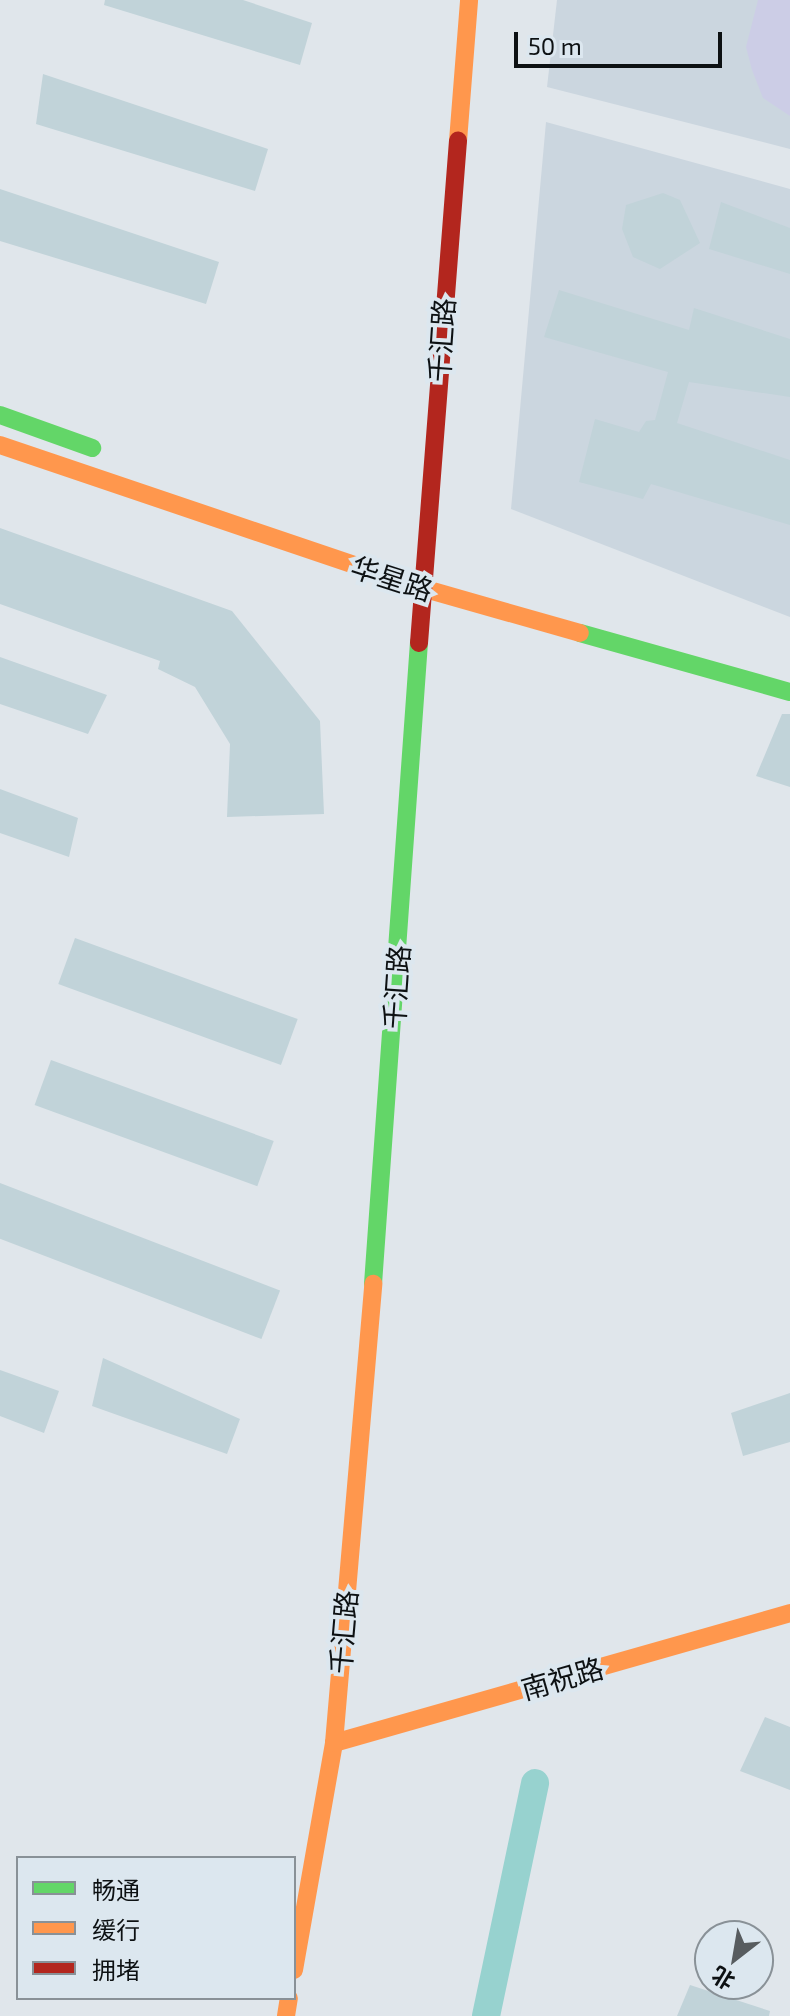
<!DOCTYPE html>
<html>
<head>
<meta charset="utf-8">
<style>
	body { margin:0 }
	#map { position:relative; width:790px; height:2016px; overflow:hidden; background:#e0e6eb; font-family:"Exo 2","Noto Sans SC",sans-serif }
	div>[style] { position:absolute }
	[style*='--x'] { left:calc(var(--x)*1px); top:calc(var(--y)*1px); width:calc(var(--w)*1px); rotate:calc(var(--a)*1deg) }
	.built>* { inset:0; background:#cbd6df }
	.green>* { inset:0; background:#cccde6 }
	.canal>* { height:28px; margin:-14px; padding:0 14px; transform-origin:14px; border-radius:14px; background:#97d2cf }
	.building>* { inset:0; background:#c1d3d9; transform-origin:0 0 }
	.fast>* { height:18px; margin:-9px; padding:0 9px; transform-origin:9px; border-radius:9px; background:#63d668 }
	.slow>* { height:18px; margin:-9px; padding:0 9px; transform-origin:9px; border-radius:9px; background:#ff974d }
	.jam>* { height:18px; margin:-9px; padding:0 9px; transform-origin:9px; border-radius:9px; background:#b3261e }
	span { translate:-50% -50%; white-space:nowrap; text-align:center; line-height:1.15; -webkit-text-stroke:8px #dce7ef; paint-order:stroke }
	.street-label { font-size:28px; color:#0d1113 }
	.legend { position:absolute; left:16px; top:1856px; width:280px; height:144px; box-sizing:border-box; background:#dce7ef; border:2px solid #899197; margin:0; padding:10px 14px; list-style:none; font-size:24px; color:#0d1113 }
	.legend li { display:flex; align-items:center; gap:16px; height:40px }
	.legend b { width:40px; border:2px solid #899197 }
	.north { position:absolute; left:694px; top:1920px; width:80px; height:80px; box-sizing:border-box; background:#dce7ef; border:2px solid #899197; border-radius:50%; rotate:211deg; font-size:22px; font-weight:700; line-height:32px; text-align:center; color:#0d1113 }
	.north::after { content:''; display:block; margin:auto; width:28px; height:36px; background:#575c5f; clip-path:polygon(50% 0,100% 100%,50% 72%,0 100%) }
	.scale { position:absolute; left:514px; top:32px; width:208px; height:36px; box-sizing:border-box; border:4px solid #0d1113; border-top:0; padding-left:10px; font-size:24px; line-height:28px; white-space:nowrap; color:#0d1113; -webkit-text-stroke:6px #dce7ef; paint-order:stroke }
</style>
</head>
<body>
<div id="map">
	<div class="built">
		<div style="clip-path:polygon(557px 0,790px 0,790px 149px,547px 87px)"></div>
		<div style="clip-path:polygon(546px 122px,790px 189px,790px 617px,511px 509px)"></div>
	</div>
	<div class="green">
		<div style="clip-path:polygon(758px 0,790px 0,790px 116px,763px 98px,752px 70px,746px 47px)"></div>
	</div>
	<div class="canal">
		<div style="--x:486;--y:2016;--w:238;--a:-78.1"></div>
	</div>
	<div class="building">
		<div style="clip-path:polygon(105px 0,243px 0,312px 23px,300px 65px,104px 5px)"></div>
		<div style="clip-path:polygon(43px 74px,268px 149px,255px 191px,36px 124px)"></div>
		<div style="clip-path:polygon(0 189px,219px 262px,206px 304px,0 241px)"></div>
		<div style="clip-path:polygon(663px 193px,680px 200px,700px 243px,660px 269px,633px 257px,622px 229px,626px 205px)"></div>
		<div style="clip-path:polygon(721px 202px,790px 228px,790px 274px,709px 249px)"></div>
		<div style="clip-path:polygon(559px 290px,689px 330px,694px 308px,790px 339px,790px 397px,689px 382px,677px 423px,790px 460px,790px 525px,651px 484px,643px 499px,579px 482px,595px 419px,639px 432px,646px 421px,655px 420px,668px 372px,544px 337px)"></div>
		<div style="clip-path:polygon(0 528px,232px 611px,320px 721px,324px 814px,227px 817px,230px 744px,195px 687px,158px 669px,160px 661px,0 604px)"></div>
		<div style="clip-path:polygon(0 657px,107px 695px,88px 734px,0 704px)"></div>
		<div style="clip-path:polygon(782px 714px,790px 714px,790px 787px,756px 776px)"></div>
		<div style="clip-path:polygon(0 789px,78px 818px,69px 857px,0 833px)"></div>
		<div style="left:75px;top:938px;width:237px;height:49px;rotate:20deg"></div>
		<div style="left:51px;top:1060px;width:237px;height:48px;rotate:20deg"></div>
		<div style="left:0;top:1183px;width:300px;height:52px;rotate:21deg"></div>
		<div style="clip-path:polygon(103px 1358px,240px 1419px,227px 1454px,92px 1406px)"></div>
		<div style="clip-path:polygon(0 1370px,59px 1391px,44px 1433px,0 1416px)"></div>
		<div style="clip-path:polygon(790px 1393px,790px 1442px,743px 1456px,731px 1413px)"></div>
		<div style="clip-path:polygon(765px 1717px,790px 1727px,790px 1790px,740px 1771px)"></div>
		<div style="clip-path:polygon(690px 1985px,770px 2011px,769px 2016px,677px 2016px)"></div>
	</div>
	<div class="fast">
		<div style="--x:0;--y:415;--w:98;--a:19.7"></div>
		<div style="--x:580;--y:633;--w:218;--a:15.7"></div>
		<div style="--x:373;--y:1284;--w:643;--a:-85.9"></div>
	</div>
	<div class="slow">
		<div style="--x:458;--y:141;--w:141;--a:-85.5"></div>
		<div style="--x:0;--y:445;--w:446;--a:18.7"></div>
		<div style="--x:422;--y:588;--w:164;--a:15.9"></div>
		<div style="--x:334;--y:1743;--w:474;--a:-15.9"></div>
		<div style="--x:294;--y:1970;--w:230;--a:-80"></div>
		<div style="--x:334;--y:1743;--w:461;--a:-85.1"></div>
		<div style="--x:286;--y:2016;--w:18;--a:-81"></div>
	</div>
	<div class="jam">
		<div style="--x:419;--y:643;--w:504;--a:-85.56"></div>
	</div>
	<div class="street-label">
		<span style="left:441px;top:340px;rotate:-86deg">千汇路</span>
		<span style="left:392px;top:578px;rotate:18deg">华星路</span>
		<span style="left:396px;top:987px;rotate:-86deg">千汇路</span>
		<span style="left:343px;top:1632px;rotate:-85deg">千汇路</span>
		<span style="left:562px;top:1678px;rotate:-16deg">南祝路</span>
	</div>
	<ul class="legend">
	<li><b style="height:10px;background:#63d668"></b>畅通</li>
	<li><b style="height:10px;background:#ff974d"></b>缓行</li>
	<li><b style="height:10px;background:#b3261e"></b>拥堵</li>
	</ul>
	<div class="north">北</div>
	<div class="scale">50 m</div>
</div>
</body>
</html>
